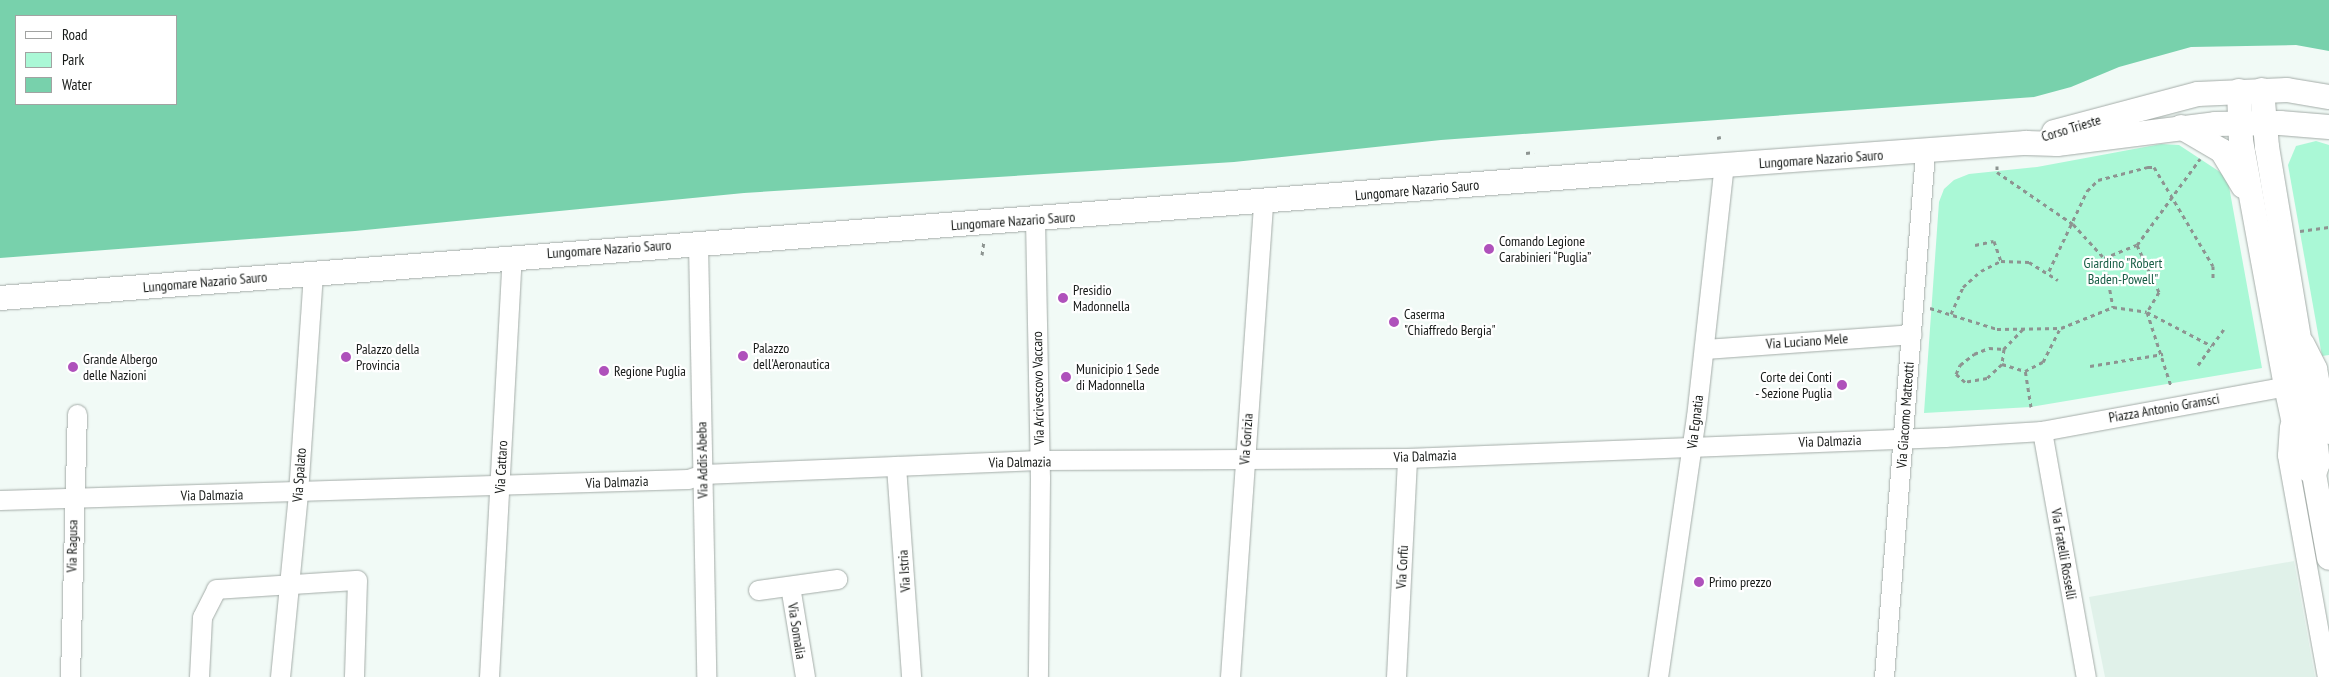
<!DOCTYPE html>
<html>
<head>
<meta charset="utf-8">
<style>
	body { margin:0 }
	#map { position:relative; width:2329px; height:677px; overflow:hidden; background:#f1faf6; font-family:"PT Sans Narrow",sans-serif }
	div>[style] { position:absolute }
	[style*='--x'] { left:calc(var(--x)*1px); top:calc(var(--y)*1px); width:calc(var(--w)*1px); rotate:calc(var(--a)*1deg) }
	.built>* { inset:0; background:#e0f1e9 }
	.green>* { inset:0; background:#aaf8d6 }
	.water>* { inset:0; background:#78d1ac }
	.path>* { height:3px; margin-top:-1.5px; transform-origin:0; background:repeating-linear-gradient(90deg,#8d9491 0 4px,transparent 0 8px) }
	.roads { filter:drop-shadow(0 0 1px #a4aca8) drop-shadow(0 0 1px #a4aca8) }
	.minor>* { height:19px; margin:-9.5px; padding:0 9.5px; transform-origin:9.5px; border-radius:9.5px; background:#fff }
	.major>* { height:24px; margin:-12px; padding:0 12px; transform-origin:12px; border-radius:12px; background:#fff }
	.dots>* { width:14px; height:14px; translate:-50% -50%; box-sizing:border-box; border:2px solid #fff; border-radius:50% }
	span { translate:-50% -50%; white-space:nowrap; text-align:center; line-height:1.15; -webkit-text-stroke:4.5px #fff; paint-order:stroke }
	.street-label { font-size:14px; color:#161917 }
	.poi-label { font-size:14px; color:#161917 }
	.left { translate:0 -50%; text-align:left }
	.right { translate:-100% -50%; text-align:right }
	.park-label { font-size:14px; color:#175d45 }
	.legend { position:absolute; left:15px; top:15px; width:162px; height:90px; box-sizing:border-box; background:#fff; border:1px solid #a2a3a2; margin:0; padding:6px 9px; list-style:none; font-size:15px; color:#161917 }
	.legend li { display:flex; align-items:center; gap:10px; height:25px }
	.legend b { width:25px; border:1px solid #a2a3a2 }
</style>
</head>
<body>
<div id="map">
	<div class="built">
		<div style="clip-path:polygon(2294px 561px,2315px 677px,2105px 677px,2089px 597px)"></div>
	</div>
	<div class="green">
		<div style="clip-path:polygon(2316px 141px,2329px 145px,2329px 355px,2322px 356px,2288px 165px,2296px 146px)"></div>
		<div style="clip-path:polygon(2161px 144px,2179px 145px,2220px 172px,2228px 181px,2262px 368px,2031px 407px,1924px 413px,1939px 202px,1944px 189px,1954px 180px,1969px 174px,2037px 167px)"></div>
	</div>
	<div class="water">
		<div style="clip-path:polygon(evenodd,0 0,2329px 0,2329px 51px,2296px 45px,2191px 47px,2119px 67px,2071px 87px,2034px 97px,1441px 140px,1234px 162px,744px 193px,355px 231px,0 258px,0 0,16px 16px,176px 16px,176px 104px,16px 104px,16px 16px)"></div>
	</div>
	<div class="path">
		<div style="--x:1717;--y:138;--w:4;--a:-14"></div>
		<div style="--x:1526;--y:153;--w:8;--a:-7"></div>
		<div style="--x:1997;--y:166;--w:6;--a:90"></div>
		<div style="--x:1997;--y:172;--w:92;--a:34.4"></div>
		<div style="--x:2073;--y:224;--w:46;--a:47.6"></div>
		<div style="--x:2104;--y:258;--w:35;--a:-22"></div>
		<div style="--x:2137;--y:245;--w:107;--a:-53.8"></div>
		<div style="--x:2300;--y:231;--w:29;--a:-8"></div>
		<div style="--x:1975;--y:245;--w:19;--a:-12"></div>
		<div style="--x:1994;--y:241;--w:21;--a:71"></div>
		<div style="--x:2137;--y:245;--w:52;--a:64.9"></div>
		<div style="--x:2159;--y:292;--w:23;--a:121"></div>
		<div style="--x:2147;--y:312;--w:78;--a:72"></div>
		<div style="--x:982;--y:255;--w:14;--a:-82"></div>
		<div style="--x:2104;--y:258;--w:50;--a:79.6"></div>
		<div style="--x:2049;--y:271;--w:89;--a:-64.6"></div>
		<div style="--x:2087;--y:191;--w:16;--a:-45"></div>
		<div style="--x:2098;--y:180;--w:52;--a:-14.6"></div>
		<div style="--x:2148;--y:167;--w:6;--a:0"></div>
		<div style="--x:2154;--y:167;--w:115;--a:59.2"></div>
		<div style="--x:2213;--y:266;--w:14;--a:90"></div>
		<div style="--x:1930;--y:308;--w:70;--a:17.4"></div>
		<div style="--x:1997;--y:329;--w:64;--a:-0.9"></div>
		<div style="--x:2061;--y:328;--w:56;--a:-22"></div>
		<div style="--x:2113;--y:307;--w:34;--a:8"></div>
		<div style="--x:2147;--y:312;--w:73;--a:27.6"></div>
		<div style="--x:1951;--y:314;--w:30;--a:-66"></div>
		<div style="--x:1963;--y:287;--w:24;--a:-42"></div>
		<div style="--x:1981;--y:271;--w:22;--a:-27"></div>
		<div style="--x:2001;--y:261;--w:28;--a:2"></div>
		<div style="--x:2029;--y:262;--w:34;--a:32"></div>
		<div style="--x:2023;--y:329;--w:28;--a:134"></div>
		<div style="--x:2004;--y:349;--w:15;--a:98"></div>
		<div style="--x:2002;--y:364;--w:24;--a:17"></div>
		<div style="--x:2002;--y:364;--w:21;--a:137"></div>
		<div style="--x:1987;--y:378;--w:22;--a:170"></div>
		<div style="--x:1965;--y:382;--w:12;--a:-138"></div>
		<div style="--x:1956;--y:374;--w:10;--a:-66"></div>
		<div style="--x:1960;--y:365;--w:18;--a:-38"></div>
		<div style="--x:1974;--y:354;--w:16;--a:-22"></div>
		<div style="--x:1989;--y:348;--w:15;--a:4"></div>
		<div style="--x:2198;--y:365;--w:44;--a:-54.2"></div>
		<div style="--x:2090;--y:366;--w:74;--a:-9.3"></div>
		<div style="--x:2031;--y:407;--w:36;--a:-99"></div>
		<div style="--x:2025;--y:371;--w:20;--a:-27"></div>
		<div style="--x:2043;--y:362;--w:38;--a:-63"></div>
	</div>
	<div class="roads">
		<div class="minor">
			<div style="--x:1035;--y:219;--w:259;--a:88.9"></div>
			<div style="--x:1040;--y:478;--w:199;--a:90.6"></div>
			<div style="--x:698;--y:243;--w:434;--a:88.9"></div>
			<div style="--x:2304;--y:342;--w:29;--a:63"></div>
			<div style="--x:2317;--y:368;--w:67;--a:79.7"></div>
			<div style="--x:1704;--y:349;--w:208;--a:-4.1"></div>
			<div style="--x:2289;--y:426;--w:29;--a:94"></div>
			<div style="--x:2287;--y:455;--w:226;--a:79.8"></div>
			<div style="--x:2042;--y:431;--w:250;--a:79.9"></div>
			<div style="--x:896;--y:466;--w:212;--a:85.9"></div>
			<div style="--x:0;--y:500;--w:688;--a:-1.75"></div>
			<div style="--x:688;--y:479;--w:16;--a:-18"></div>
			<div style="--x:703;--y:474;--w:336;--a:-2.4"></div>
			<div style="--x:1039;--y:460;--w:368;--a:-0.3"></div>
			<div style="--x:1407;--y:458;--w:538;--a:-2.24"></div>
			<div style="--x:1945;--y:437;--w:97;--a:-3.5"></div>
			<div style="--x:2042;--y:431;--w:248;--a:-10.4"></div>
			<div style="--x:790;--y:586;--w:92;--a:80.6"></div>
			<div style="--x:758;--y:590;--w:80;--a:-7.9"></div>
			<div style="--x:70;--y:677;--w:263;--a:-88.5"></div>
			<div style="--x:199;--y:677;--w:60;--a:-87.1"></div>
			<div style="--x:202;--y:617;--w:31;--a:-63"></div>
			<div style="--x:216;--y:589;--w:141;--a:-3.7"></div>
			<div style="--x:357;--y:580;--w:97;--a:91.8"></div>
			<div style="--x:280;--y:677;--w:185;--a:-84.4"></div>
			<div style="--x:298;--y:493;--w:221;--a:-86.1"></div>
			<div style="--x:489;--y:677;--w:421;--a:-86.9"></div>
			<div style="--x:1230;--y:677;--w:477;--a:-86"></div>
			<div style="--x:1396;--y:677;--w:219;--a:-87.1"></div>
			<div style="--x:1658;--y:677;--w:263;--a:-81.7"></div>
			<div style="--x:1696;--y:417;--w:254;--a:-83.7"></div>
			<div style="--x:1884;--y:677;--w:527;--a:-85.53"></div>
		</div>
		<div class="major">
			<div style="--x:2262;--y:90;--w:57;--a:85"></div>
			<div style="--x:2267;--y:147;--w:280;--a:80.5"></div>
			<div style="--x:2313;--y:423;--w:40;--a:82.9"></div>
			<div style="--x:2318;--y:463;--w:12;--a:110"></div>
			<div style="--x:2314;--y:474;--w:85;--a:79.9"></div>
			<div style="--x:2239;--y:91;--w:50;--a:87.7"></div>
			<div style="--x:2241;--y:141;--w:249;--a:79.6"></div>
			<div style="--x:2286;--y:386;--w:82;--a:78"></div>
			<div style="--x:2303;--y:466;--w:12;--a:35"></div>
			<div style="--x:2181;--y:127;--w:48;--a:30.3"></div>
			<div style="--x:2222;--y:151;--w:41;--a:59"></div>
			<div style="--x:2054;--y:132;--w:149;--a:-14.8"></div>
			<div style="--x:2198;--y:94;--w:89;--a:-2.6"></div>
			<div style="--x:2287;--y:90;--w:43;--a:9.5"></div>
			<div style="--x:0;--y:298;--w:1689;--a:-4.41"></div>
			<div style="--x:1684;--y:168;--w:343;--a:-4.2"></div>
			<div style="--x:2026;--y:143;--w:31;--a:2"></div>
			<div style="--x:2057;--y:144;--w:159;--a:-7.2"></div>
			<div style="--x:2215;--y:124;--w:65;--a:-0.9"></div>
			<div style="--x:2280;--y:123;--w:49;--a:4.7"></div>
		</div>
	</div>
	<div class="dots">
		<div style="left:1489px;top:249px;background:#af51bb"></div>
		<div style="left:1063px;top:298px;background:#af51bb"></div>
		<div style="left:1394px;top:322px;background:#af51bb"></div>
		<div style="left:743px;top:356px;background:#af51bb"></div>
		<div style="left:346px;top:357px;background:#af51bb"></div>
		<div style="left:73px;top:367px;background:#af51bb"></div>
		<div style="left:604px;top:371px;background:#af51bb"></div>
		<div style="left:1066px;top:377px;background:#af51bb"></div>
		<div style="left:1842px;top:385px;background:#af51bb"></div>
		<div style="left:1699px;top:582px;background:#af51bb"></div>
	</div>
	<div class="street-label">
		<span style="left:2071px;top:128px;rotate:-17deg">Corso Trieste</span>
		<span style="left:1821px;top:159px;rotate:-4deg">Lungomare Nazario Sauro</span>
		<span style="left:1417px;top:190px;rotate:-5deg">Lungomare Nazario Sauro</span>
		<span style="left:1013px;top:221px;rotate:-4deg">Lungomare Nazario Sauro</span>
		<span style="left:609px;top:249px;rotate:-4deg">Lungomare Nazario Sauro</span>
		<span style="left:205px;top:282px;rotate:-5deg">Lungomare Nazario Sauro</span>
		<span style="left:1807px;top:341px;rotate:-4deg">Via Luciano Mele</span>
		<span style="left:1038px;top:388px;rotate:-91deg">Via Arcivescovo Vaccaro</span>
		<span style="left:2164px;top:408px;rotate:-10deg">Piazza Antonio Gramsci</span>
		<span style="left:1905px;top:415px;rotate:-86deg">Via Giacomo Matteotti</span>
		<span style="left:1695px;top:422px;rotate:-83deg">Via Egnatia</span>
		<span style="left:1246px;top:439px;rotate:-86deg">Via Gorizia</span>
		<span style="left:1830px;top:441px;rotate:-2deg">Via Dalmazia</span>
		<span style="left:1425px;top:456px;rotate:-2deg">Via Dalmazia</span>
		<span style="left:702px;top:460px;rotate:-91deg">Via Addis Abeba</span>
		<span style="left:1020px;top:462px;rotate:-1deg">Via Dalmazia</span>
		<span style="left:501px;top:467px;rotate:-87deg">Via Cattaro</span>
		<span style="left:299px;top:475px;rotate:-86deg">Via Spalato</span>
		<span style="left:617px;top:482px;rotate:-2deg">Via Dalmazia</span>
		<span style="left:212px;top:495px;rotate:-1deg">Via Dalmazia</span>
		<span style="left:72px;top:546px;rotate:-89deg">Via Ragusa</span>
		<span style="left:2064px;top:554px;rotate:80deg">Via Fratelli Rosselli</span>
		<span style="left:1402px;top:567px;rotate:-87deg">Via Corfù</span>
		<span style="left:904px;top:571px;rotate:-94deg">Via Istria</span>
		<span style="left:797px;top:631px;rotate:81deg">Via Somalia</span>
	</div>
	<div class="poi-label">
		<span class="left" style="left:1499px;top:249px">Comando Legione<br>Carabinieri “Puglia”</span>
		<span class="left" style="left:1073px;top:298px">Presidio<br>Madonnella</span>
		<span class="left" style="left:1404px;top:322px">Caserma<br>"Chiaffredo Bergia"</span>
		<span class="left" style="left:753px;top:356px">Palazzo<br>dell'Aeronautica</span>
		<span class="left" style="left:356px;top:357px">Palazzo della<br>Provincia</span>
		<span class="left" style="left:83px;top:367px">Grande Albergo<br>delle Nazioni</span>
		<span class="left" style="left:1076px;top:377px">Municipio 1 Sede<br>di Madonnella</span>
		<span class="left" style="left:614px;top:371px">Regione Puglia</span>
		<span class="right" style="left:1832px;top:385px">Corte dei Conti<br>- Sezione Puglia</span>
		<span class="left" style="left:1709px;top:582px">Primo prezzo</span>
	</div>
	<div class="park-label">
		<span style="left:2123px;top:271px">Giardino "Robert<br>Baden-Powell"</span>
	</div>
	<ul class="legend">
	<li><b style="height:6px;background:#fff"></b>Road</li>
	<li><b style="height:14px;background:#aaf8d6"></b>Park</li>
	<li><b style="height:14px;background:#78d1ac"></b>Water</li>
	</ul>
</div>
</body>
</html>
